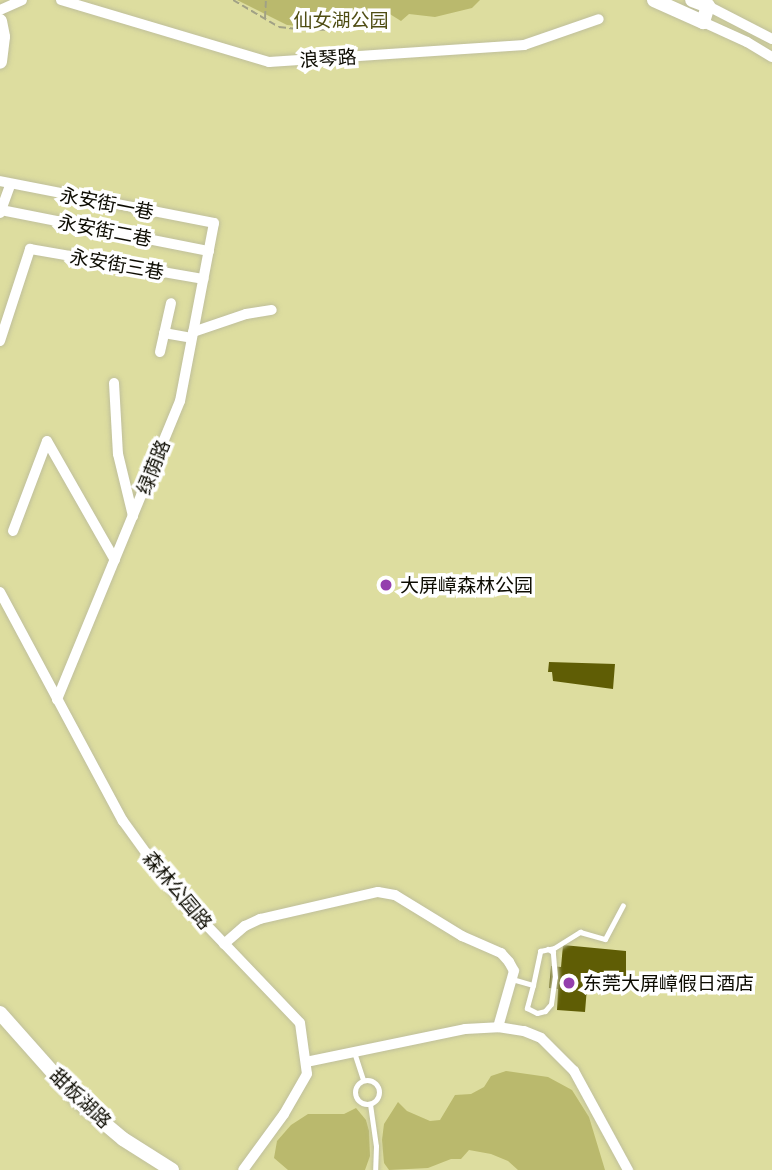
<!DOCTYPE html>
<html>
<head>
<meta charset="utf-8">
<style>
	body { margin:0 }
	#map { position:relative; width:772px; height:1170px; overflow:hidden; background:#f9fad4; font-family:"Exo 2","Noto Sans SC",sans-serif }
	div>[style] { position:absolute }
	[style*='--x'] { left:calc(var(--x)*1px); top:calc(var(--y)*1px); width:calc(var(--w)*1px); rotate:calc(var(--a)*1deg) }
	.green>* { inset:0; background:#dddd9f; transform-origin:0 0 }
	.water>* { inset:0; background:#bab96d }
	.building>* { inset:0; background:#5f5d05 }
	.path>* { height:2px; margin-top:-1px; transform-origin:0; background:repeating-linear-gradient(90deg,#a1a185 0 7px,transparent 0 10.5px) }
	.roads { filter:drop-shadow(0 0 2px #bfbf9b) drop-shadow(0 0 2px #bfbf9b) }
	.lane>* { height:5px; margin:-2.5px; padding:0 2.5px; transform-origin:2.5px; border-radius:2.5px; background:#fff }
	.lane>.ring { margin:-2.5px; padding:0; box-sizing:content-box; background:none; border:5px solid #fff; border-radius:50% }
	.street>* { height:10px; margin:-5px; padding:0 5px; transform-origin:5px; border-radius:5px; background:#fff }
	.secondary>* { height:14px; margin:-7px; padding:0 7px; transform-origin:7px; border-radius:7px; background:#fff }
	.dots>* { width:19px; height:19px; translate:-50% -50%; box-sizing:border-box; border:4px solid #fff; border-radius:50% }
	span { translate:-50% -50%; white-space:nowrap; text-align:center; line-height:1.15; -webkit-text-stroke:7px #fff; paint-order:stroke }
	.park-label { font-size:19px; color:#4f4d13 }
	.street-label { font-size:19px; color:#0d0c02 }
	.poi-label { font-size:19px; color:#0d0c02 }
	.left { translate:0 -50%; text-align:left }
</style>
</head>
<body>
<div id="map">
	<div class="green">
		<div style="left:0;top:0;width:772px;height:1170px"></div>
	</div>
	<div class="water">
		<div style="clip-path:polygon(237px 0,480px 0,472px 8px,435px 17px,409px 14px,401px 21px,385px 11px,370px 15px,357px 26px,329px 24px,310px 27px,287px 25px)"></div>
		<div style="clip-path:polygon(506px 1071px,548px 1077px,572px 1090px,589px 1117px,605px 1170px,518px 1170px,508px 1161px,491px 1154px,469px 1150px,461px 1159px,451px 1159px,428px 1168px,389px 1170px,384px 1163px,382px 1140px,384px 1124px,398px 1102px,407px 1111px,430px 1121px,440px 1120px,455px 1095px,471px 1094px,484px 1087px,491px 1076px)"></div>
		<div style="clip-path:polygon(356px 1108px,366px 1120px,369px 1131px,370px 1156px,365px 1170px,288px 1170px,274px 1158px,277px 1141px,291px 1125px,308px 1114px,344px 1114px)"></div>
	</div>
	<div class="building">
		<div style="clip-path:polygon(549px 662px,615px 664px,613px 689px,553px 681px,552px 672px,548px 672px)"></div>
		<div style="clip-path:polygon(563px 945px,626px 951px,626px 978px,588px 975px,585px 1012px,557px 1010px,558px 989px,549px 988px,551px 966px,561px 967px)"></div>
	</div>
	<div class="path">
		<div style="--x:233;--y:0;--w:53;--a:30.4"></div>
		<div style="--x:279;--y:27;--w:28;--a:6"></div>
		<div style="--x:307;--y:30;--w:48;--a:-1.2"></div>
		<div style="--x:265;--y:18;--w:18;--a:-87"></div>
	</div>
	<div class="roads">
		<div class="lane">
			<div style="--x:512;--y:979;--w:22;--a:16"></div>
			<div style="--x:533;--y:985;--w:35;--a:-78"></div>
			<div style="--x:540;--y:951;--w:14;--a:-12"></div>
			<div style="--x:554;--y:948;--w:31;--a:-32"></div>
			<div style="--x:580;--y:932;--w:26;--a:16"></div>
			<div style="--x:605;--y:939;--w:38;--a:-62"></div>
			<div style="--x:533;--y:985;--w:24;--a:105"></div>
			<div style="--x:527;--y:1008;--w:11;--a:27"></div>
			<div style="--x:537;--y:1013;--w:8;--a:-14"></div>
			<div style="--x:545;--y:1011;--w:9;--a:-49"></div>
			<div style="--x:551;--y:1004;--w:27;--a:-82"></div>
			<div style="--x:555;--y:977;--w:25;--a:-95"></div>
			<div style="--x:553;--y:952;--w:6;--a:-149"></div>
			<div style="--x:354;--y:1052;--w:29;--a:72"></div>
			<div class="ring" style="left:355px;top:1080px;width:19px;height:19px"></div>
			<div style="--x:370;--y:1104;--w:42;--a:81.9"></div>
			<div style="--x:376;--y:1146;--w:24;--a:92"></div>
		</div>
		<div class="street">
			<div style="--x:61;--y:0;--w:217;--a:16.6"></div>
			<div style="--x:269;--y:62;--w:256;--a:-3.8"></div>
			<div style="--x:524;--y:45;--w:79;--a:-19.1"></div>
			<div style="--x:708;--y:6;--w:72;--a:27.3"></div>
			<div style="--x:0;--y:10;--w:24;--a:-24"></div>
			<div style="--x:703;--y:22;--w:48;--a:24.4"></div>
			<div style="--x:747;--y:42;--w:29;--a:31"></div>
			<div style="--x:0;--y:181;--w:218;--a:11.1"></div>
			<div style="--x:214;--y:223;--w:181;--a:100.8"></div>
			<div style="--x:180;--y:401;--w:323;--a:112.4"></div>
			<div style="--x:1;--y:210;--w:212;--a:11.2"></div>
			<div style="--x:0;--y:213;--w:30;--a:-70"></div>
			<div style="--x:193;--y:332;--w:56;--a:-18.8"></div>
			<div style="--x:246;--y:314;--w:26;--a:-9"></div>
			<div style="--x:164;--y:333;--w:28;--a:10"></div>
			<div style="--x:0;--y:341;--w:97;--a:-71.9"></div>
			<div style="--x:30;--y:249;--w:176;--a:9.8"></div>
			<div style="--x:160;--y:352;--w:50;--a:-77.3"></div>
			<div style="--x:114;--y:383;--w:71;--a:86.8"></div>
			<div style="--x:118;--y:454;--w:64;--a:76.4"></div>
			<div style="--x:13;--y:531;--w:96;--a:-69.3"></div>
			<div style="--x:47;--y:441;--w:137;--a:60.3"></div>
			<div style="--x:0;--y:592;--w:260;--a:61.8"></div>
			<div style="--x:123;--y:821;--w:84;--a:54.2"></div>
			<div style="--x:172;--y:889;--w:185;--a:46.3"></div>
			<div style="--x:300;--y:1023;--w:51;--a:82.2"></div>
			<div style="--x:307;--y:1074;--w:46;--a:119.9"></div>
			<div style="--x:284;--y:1114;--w:69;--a:126.2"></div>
			<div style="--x:224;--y:944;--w:28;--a:-41"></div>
			<div style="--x:245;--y:926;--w:17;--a:-25"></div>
			<div style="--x:260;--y:919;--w:121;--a:-12.9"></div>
			<div style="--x:378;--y:892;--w:17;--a:10"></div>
			<div style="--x:395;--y:895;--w:79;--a:31.5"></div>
			<div style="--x:462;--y:936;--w:43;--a:23.6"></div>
			<div style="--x:501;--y:953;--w:12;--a:48"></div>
			<div style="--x:509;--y:962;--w:10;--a:61"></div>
			<div style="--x:514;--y:971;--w:58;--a:105.9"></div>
			<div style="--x:306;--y:1062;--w:162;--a:-11.7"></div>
			<div style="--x:465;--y:1029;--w:33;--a:-3"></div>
			<div style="--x:498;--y:1027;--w:26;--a:9"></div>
			<div style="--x:524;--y:1031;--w:18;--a:22"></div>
			<div style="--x:541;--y:1038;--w:47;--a:45"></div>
			<div style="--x:574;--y:1071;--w:113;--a:61.4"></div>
		</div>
		<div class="secondary">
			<div style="--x:654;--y:0;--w:54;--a:24.2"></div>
			<div style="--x:703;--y:22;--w:17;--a:-73"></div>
			<div style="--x:708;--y:6;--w:17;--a:-159"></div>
			<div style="--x:0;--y:21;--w:16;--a:79"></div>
			<div style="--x:3;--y:37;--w:25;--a:97"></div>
			<div style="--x:0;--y:1013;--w:119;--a:48.4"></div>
			<div style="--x:79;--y:1102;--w:57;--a:40.1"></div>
			<div style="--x:123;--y:1139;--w:58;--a:32.3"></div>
		</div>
	</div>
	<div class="dots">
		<div style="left:386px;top:585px;background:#943fad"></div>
		<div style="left:569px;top:983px;background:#943fad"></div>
	</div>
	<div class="park-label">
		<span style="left:341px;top:20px">仙女湖公园</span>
	</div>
	<div class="street-label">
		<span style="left:328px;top:58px;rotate:-4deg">浪琴路</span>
		<span style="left:107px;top:203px;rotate:11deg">永安街一巷</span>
		<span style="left:105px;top:230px;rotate:11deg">永安街二巷</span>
		<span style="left:117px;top:264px;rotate:10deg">永安街三巷</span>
		<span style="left:153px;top:467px;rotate:-68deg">绿荫路</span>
		<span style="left:178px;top:890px;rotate:50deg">森林公园路</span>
		<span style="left:81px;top:1098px;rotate:44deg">甜板湖路</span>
	</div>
	<div class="poi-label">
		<span class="left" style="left:400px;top:585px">大屏嶂森林公园</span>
		<span class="left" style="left:583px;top:983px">东莞大屏嶂假日酒店</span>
	</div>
</div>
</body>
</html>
